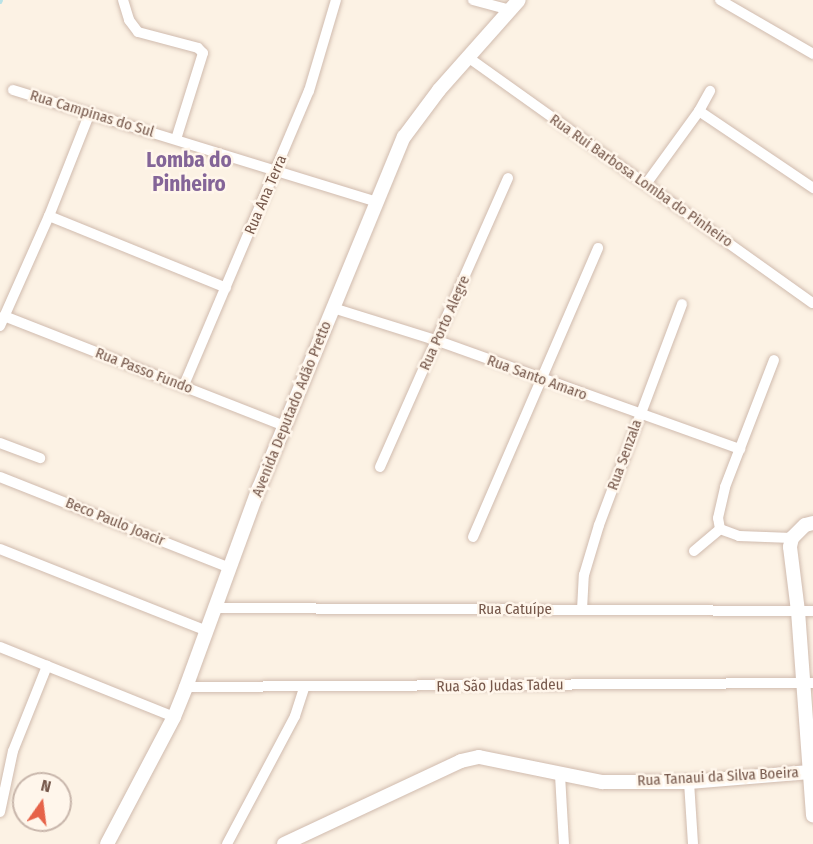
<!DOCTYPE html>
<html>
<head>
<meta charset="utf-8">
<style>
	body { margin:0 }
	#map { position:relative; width:813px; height:844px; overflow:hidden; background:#fcf2e4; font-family:"Fira Sans Condensed",sans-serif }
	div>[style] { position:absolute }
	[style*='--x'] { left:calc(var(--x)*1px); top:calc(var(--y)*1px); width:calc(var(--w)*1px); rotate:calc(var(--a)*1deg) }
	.stream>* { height:3px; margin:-1.5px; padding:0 1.5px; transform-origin:1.5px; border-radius:1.5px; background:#b9e2e6 }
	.roads { filter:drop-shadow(0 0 2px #d0bbae) drop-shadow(0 0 2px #d0bbae) }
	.minor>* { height:10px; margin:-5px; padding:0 5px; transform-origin:5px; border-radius:5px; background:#fff }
	.tertiary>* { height:14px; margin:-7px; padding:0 7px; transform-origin:7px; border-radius:7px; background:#fff }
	span { translate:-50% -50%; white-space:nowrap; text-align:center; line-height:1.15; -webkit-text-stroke:5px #fff6eb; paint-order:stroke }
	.street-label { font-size:15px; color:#75574a }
	.district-label { font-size:21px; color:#846598; font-weight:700 }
	.north { position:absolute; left:12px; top:772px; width:60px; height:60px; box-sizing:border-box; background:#fff6eb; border:2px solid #c8b6ab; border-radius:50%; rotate:14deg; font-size:16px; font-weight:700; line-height:24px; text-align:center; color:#75574a }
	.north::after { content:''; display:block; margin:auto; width:21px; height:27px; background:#e66349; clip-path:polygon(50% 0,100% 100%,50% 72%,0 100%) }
</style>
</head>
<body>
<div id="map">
	<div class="stream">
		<div style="--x:0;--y:2;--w:2;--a:-63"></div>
	</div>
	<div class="roads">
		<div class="minor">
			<div style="--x:123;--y:0;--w:21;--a:73"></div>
			<div style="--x:129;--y:20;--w:15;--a:53"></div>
			<div style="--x:138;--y:32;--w:62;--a:14.9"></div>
			<div style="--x:198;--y:48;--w:7;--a:45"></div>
			<div style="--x:203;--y:53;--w:90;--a:107.4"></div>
			<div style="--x:473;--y:0;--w:39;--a:15"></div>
			<div style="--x:720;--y:0;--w:108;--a:30.1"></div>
			<div style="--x:469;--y:58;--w:422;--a:35.5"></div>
			<div style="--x:13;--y:90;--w:382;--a:17.1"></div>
			<div style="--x:699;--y:111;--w:138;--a:34"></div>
			<div style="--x:646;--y:184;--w:90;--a:-54"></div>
			<div style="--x:699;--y:111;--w:23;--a:-61"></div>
			<div style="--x:49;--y:216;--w:191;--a:22.1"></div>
			<div style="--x:333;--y:308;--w:110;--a:17.4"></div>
			<div style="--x:438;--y:341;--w:321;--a:19.7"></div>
			<div style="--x:4;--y:316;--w:301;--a:21.4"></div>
			<div style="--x:0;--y:326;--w:120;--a:-66"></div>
			<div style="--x:49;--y:216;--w:109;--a:-68.4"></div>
			<div style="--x:184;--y:385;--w:319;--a:-67"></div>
			<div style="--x:309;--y:91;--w:95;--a:-73.5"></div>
			<div style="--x:0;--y:443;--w:43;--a:20.6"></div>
			<div style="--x:380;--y:467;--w:316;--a:-66.1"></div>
			<div style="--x:0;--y:477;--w:247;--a:21.6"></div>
			<div style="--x:720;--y:529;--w:20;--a:20"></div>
			<div style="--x:739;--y:536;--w:53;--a:2.2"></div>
			<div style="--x:473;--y:537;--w:315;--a:-66.6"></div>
			<div style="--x:0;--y:549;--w:223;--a:21.6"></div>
			<div style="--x:694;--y:551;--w:34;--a:-40"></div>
			<div style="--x:720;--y:529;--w:11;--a:-100"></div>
			<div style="--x:718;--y:518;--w:32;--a:-77"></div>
			<div style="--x:725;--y:487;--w:136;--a:-68.9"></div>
			<div style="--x:216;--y:608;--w:597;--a:0.29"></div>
			<div style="--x:582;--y:610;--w:35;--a:-87"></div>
			<div style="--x:584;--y:575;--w:52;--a:-73.3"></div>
			<div style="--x:599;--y:525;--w:236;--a:-69.4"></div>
			<div style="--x:0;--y:647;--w:188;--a:21.9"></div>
			<div style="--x:186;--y:687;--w:627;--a:-0.37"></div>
			<div style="--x:560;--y:775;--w:69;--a:86.7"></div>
			<div style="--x:689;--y:782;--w:62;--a:86.3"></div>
			<div style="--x:0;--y:812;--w:62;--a:-78"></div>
			<div style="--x:13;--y:751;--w:92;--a:-68.2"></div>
			<div style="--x:227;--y:844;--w:145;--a:-62"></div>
			<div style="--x:295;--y:716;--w:29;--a:-72"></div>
		</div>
		<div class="tertiary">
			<div style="--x:813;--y:523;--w:8;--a:166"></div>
			<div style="--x:805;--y:525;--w:18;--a:135"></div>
			<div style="--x:792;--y:538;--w:9;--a:103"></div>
			<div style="--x:790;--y:547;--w:64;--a:82.9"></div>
			<div style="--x:798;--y:611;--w:205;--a:85.8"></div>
			<div style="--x:107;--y:844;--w:144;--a:-62.2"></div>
			<div style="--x:174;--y:717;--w:32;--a:-68"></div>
			<div style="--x:186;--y:687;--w:212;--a:-69.9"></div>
			<div style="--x:259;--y:488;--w:380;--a:-67.6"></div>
			<div style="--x:404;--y:137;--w:59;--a:-53.3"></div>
			<div style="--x:439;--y:90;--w:120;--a:-48.4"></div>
			<div style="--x:284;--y:844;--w:195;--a:-25.1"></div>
			<div style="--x:461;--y:761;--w:18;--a:-13"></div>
			<div style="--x:479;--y:757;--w:126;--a:11.5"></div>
			<div style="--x:602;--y:782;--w:87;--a:0"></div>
			<div style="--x:689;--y:782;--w:121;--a:-4.7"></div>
		</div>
	</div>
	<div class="street-label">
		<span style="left:92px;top:114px;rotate:17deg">Rua Campinas do Sul</span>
		<span style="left:641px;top:181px;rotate:35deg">Rua Rui Barbosa Lomba do Pinheiro</span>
		<span style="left:266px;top:195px;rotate:-67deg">Rua Ana Terra</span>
		<span style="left:445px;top:323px;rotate:-66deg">Rua Porto Alegre</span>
		<span style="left:144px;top:371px;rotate:21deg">Rua Passo Fundo</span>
		<span style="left:537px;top:378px;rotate:20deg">Rua Santo Amaro</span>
		<span style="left:292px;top:409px;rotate:-68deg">Avenida Deputado Adão Pretto</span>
		<span style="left:625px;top:455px;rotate:-70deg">Rua Senzala</span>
		<span style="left:115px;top:522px;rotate:22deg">Beco Paulo Joacir</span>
		<span style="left:515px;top:610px">Rua Catuípe</span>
		<span style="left:500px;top:686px;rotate:-1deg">Rua São Judas Tadeu</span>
		<span style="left:718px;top:777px;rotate:-3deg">Rua Tanaui da Silva Boeira</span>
	</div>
	<div class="district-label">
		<span style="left:189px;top:172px">Lomba do<br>Pinheiro</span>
	</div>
	<div class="north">N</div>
</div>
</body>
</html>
